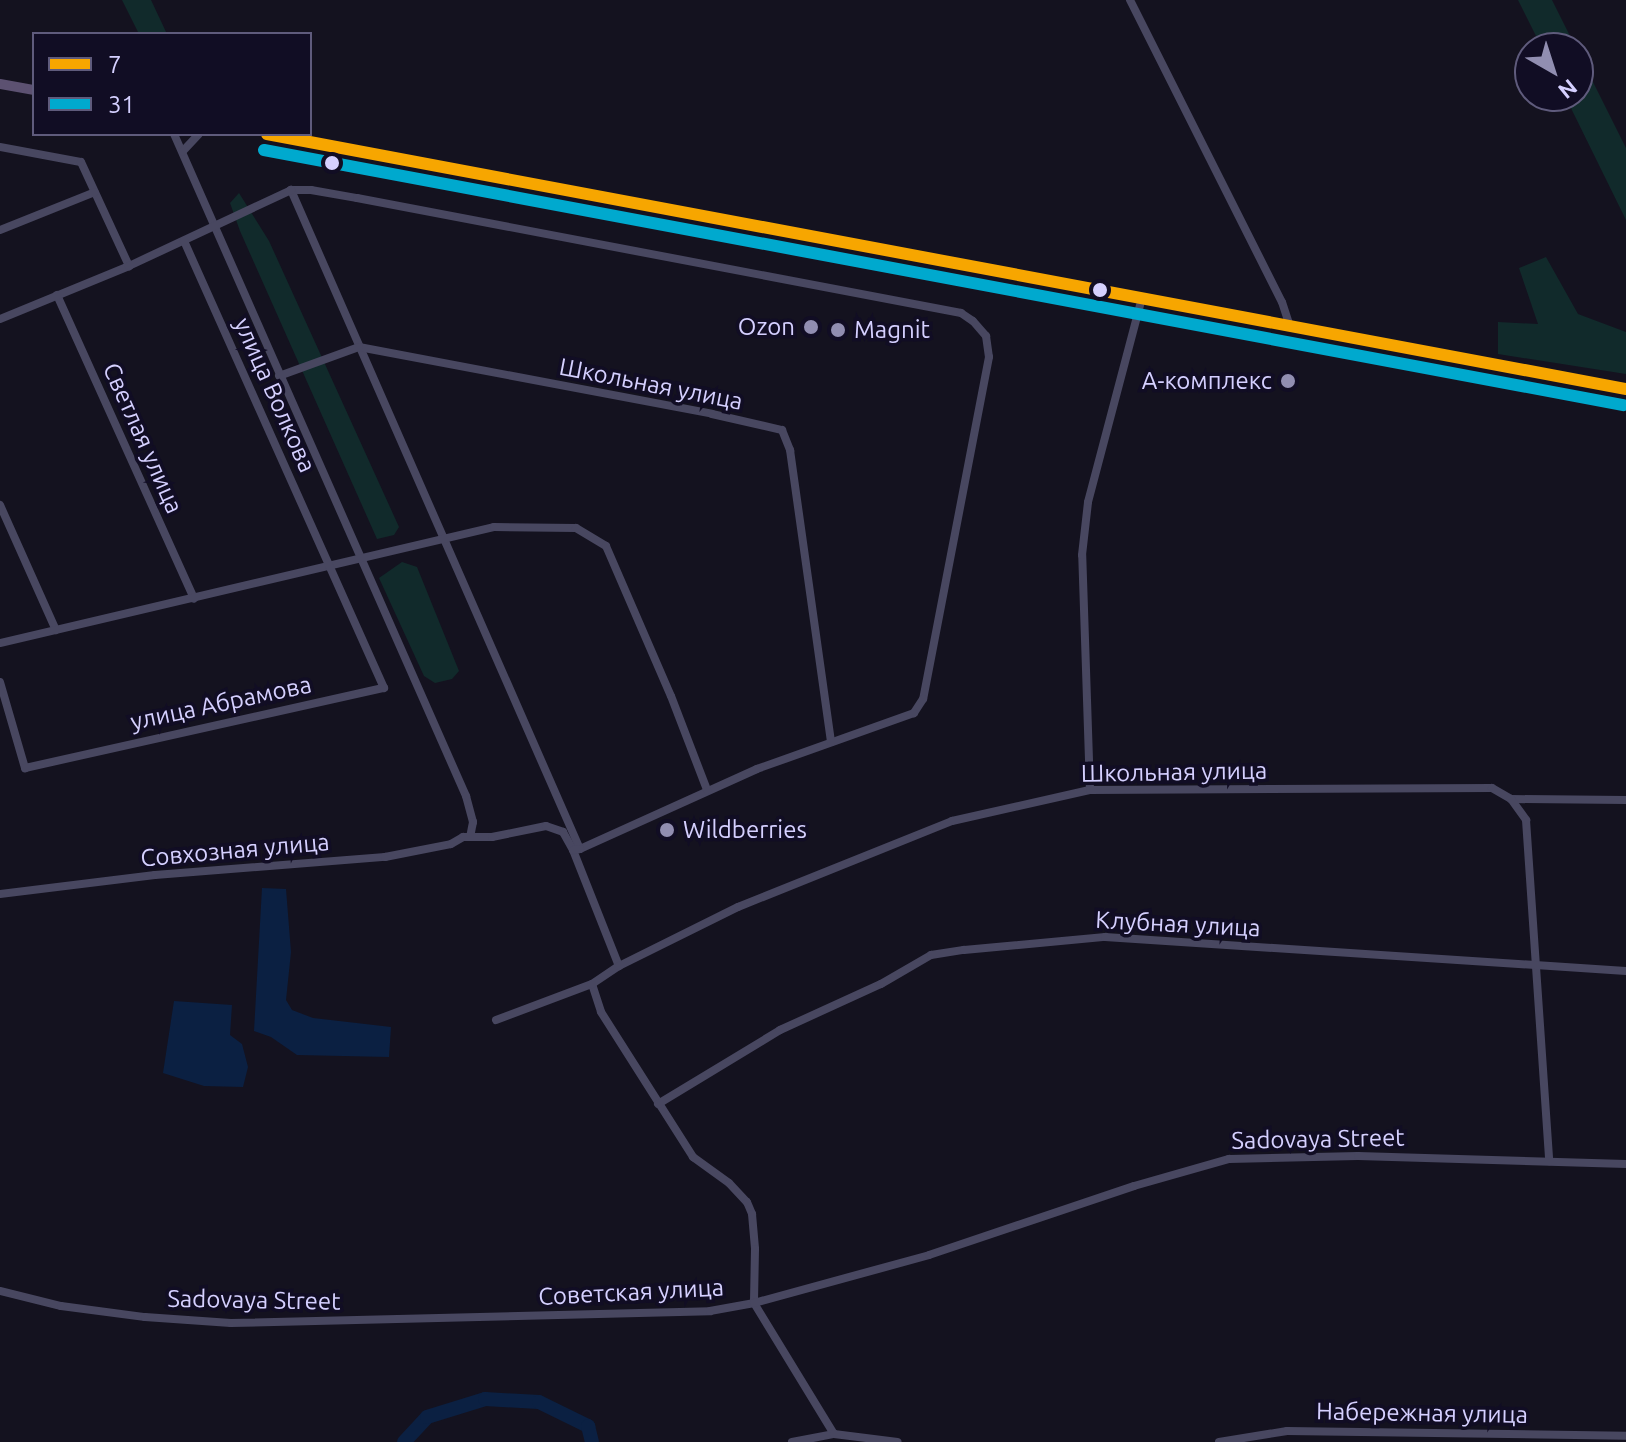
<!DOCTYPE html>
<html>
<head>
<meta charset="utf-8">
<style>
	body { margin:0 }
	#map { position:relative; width:1626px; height:1442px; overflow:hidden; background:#14121f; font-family:Ubuntu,sans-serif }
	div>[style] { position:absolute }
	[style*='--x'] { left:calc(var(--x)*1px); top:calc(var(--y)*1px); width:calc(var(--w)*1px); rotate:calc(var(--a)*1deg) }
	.green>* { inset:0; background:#112a2b }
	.water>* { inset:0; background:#0b2042 }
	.river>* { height:14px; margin:-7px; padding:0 7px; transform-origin:7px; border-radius:7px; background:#0b2042 }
	.minor>* { height:8px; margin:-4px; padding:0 4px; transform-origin:4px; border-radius:4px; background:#484760 }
	.major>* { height:10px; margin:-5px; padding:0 5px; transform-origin:5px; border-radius:5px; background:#5c5171 }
	.bus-1>* { height:12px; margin:-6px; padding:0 6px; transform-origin:6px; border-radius:6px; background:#f7a600 }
	.bus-2>* { height:12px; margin:-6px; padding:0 6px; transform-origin:6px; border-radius:6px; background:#00a9ce }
	.dots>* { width:22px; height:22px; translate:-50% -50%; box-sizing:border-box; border:4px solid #110d24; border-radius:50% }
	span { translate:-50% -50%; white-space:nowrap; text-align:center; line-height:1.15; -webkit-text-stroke:7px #110d24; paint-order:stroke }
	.poi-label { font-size:24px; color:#d5d0ff }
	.right { translate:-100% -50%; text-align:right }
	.left { translate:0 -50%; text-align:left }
	.street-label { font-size:24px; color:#d5d0ff }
	.legend { position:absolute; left:32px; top:32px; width:280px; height:104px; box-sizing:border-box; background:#110d24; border:2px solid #5f5b7c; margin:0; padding:10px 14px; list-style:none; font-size:24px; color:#d5d0ff }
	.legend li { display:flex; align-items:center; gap:16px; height:40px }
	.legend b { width:40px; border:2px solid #5f5b7c }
	.north { position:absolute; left:1514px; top:32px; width:80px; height:80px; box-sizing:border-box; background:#110d24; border:2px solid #5f5b7c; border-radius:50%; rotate:141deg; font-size:22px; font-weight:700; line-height:32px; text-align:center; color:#d5d0ff }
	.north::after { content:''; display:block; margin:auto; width:28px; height:36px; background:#918eb1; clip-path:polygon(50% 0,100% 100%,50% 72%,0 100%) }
</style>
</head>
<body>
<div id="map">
	<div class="green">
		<div style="clip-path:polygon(122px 0,151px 0,167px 34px,139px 34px)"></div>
		<div style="clip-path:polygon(1518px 0,1552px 0,1576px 48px,1542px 48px)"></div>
		<div style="clip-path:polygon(1578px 52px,1626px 148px,1626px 220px,1565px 96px,1578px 96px)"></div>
		<div style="clip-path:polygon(239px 193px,269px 241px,399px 527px,394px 535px,377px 539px,240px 231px,230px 203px)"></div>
		<div style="clip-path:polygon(1546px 257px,1578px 314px,1626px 332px,1626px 374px,1498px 354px,1498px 322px,1538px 324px,1519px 268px)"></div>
		<div style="clip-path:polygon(402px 562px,417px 567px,459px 671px,452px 679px,435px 683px,424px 676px,379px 578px)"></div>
	</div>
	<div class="water">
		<div style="clip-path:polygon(262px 888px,286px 889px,291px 952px,286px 1000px,292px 1010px,313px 1018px,391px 1027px,389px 1057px,297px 1055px,271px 1037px,254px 1031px)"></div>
		<div style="clip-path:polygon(174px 1001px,232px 1005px,230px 1035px,242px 1044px,248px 1067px,243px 1087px,204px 1086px,163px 1073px)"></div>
	</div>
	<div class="river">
		<div style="--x:404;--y:1442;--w:34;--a:-47"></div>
		<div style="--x:427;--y:1417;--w:61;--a:-17.2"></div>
		<div style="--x:485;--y:1399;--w:54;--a:3.2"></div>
		<div style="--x:539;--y:1402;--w:55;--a:26.1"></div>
		<div style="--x:588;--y:1426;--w:16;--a:76"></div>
	</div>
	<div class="minor">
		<div style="--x:1130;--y:0;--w:338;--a:63.3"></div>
		<div style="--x:1282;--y:302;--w:26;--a:72"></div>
		<div style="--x:174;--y:134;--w:724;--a:66.2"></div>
		<div style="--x:466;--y:796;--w:27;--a:75"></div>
		<div style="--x:473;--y:822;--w:15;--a:101"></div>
		<div style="--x:0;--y:147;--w:82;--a:10.5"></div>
		<div style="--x:81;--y:162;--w:115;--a:65.2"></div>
		<div style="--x:183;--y:151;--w:23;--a:-47"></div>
		<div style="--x:291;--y:190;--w:20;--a:0"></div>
		<div style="--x:311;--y:190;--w:47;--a:9.9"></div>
		<div style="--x:357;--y:198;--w:615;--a:10.78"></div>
		<div style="--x:961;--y:313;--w:14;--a:34"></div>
		<div style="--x:973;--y:321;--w:20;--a:49"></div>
		<div style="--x:986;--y:336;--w:21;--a:82"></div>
		<div style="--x:989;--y:357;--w:348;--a:100.9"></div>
		<div style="--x:923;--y:699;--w:17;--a:123"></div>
		<div style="--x:914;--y:713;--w:167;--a:160.4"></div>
		<div style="--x:757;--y:769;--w:194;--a:155.7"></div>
		<div style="--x:580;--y:849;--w:720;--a:-113.68"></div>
		<div style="--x:0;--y:230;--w:102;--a:-21.8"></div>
		<div style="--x:57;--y:295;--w:333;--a:65.7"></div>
		<div style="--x:0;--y:319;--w:139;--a:-22.3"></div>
		<div style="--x:129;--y:266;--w:179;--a:-25.1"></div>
		<div style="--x:359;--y:347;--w:359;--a:10.7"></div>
		<div style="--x:712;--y:414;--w:72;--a:12.9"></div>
		<div style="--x:782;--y:430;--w:22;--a:68"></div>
		<div style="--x:790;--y:450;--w:295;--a:82"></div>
		<div style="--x:279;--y:376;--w:85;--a:-19.9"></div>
		<div style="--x:0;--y:505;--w:137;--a:65.9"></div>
		<div style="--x:0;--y:643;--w:507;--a:-13.21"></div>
		<div style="--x:494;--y:527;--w:82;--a:0.7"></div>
		<div style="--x:576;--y:528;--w:35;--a:31"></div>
		<div style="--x:606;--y:546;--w:163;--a:66.6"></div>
		<div style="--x:671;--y:696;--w:101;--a:69"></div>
		<div style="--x:0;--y:682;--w:90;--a:73.8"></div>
		<div style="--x:25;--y:768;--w:368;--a:-12.6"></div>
		<div style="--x:384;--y:688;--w:490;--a:-114.1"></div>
		<div style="--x:1090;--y:790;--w:235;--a:-91.9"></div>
		<div style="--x:1082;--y:555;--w:53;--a:-83.5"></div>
		<div style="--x:1088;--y:502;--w:208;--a:-75.2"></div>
		<div style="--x:1511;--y:799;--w:115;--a:0.5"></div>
		<div style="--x:573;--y:850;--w:125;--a:68.4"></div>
		<div style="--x:0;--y:894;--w:156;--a:-7"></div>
		<div style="--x:155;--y:875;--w:231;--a:-4.5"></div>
		<div style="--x:385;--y:857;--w:67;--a:-11.1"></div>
		<div style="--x:451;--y:844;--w:14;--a:-30"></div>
		<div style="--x:463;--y:837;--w:29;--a:0"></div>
		<div style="--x:492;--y:837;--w:55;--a:-11.5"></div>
		<div style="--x:546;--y:826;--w:18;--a:19"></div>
		<div style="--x:563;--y:832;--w:21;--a:61"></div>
		<div style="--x:573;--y:850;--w:7;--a:-8"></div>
		<div style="--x:592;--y:984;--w:29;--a:72"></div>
		<div style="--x:601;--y:1012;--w:172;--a:57.6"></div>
		<div style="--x:693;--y:1157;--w:44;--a:35.8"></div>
		<div style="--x:729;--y:1183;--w:26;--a:47"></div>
		<div style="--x:747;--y:1202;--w:13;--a:67"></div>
		<div style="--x:752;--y:1214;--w:35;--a:85"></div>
		<div style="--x:755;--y:1249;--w:54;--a:91.1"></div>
		<div style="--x:754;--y:1303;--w:153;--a:58.6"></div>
		<div style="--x:496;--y:1020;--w:103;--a:-20.6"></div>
		<div style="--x:592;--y:984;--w:32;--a:-34"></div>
		<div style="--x:619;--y:966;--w:133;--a:-26.4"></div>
		<div style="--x:738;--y:907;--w:231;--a:-21.9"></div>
		<div style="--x:952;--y:821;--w:141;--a:-12.7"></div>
		<div style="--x:1090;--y:790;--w:402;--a:-0.3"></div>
		<div style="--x:1492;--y:788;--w:22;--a:30"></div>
		<div style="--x:1511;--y:799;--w:26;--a:54"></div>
		<div style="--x:1526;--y:820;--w:342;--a:86.1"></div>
		<div style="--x:658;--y:1104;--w:143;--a:-31.2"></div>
		<div style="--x:780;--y:1030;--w:111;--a:-24.5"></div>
		<div style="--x:881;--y:984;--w:58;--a:-30.1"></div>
		<div style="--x:931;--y:955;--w:33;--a:-9"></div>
		<div style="--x:964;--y:950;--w:142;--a:-5.3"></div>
		<div style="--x:1105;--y:937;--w:522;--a:3.73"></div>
		<div style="--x:0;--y:1291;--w:63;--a:13.8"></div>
		<div style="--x:61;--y:1306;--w:85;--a:7.5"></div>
		<div style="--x:145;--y:1317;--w:86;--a:4"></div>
		<div style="--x:231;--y:1323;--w:479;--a:-1.4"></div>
		<div style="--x:710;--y:1311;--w:45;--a:-10.3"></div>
		<div style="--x:754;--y:1303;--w:181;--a:-15.3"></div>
		<div style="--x:929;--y:1255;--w:216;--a:-18.6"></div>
		<div style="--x:1134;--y:1186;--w:99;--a:-15.9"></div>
		<div style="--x:1229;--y:1159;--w:129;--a:-1.3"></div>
		<div style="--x:1358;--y:1156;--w:268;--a:1.7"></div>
		<div style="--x:792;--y:1442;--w:43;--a:-10.8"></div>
		<div style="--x:834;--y:1434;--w:64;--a:7.1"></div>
		<div style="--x:1219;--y:1442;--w:69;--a:-9.2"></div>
		<div style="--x:1287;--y:1431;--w:339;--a:0.8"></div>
	</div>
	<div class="major">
		<div style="--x:0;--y:84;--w:35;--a:10"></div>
		<div style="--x:267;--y:134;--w:1383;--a:10.63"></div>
	</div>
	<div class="bus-1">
		<div style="--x:267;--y:134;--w:1383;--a:10.63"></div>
	</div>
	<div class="bus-2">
		<div style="--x:264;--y:150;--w:1383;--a:10.63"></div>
	</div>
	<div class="dots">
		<div style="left:332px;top:163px;background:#d5d0ff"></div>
		<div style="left:1100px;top:290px;background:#d5d0ff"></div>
		<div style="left:811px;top:327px;background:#918eb1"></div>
		<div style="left:838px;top:330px;background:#918eb1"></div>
		<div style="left:1288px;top:381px;background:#918eb1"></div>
		<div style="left:667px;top:830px;background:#918eb1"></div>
	</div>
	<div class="poi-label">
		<span class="right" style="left:795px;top:327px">Ozon</span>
		<span class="left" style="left:854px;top:330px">Magnit</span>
		<span class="right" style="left:1272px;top:381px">А-комплекс</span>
		<span class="left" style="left:683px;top:830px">Wildberries</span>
	</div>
	<div class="street-label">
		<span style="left:651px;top:384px;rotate:11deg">Школьная улица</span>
		<span style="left:275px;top:395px;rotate:66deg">улица Волкова</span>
		<span style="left:143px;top:438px;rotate:66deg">Светлая улица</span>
		<span style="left:221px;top:703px;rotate:-12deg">улица Абрамова</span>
		<span style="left:1174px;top:772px;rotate:-1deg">Школьная улица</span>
		<span style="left:235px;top:850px;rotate:-5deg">Совхозная улица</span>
		<span style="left:1178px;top:924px;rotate:3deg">Клубная улица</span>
		<span style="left:1318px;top:1139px;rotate:-1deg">Sadovaya Street</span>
		<span style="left:631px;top:1292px;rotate:-3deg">Советская улица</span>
		<span style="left:254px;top:1300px;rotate:1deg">Sadovaya Street</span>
		<span style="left:1422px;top:1413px;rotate:1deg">Набережная улица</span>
	</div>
	<ul class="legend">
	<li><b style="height:10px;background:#f7a600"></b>7</li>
	<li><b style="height:10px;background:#00a9ce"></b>31</li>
	</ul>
	<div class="north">N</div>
</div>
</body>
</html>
